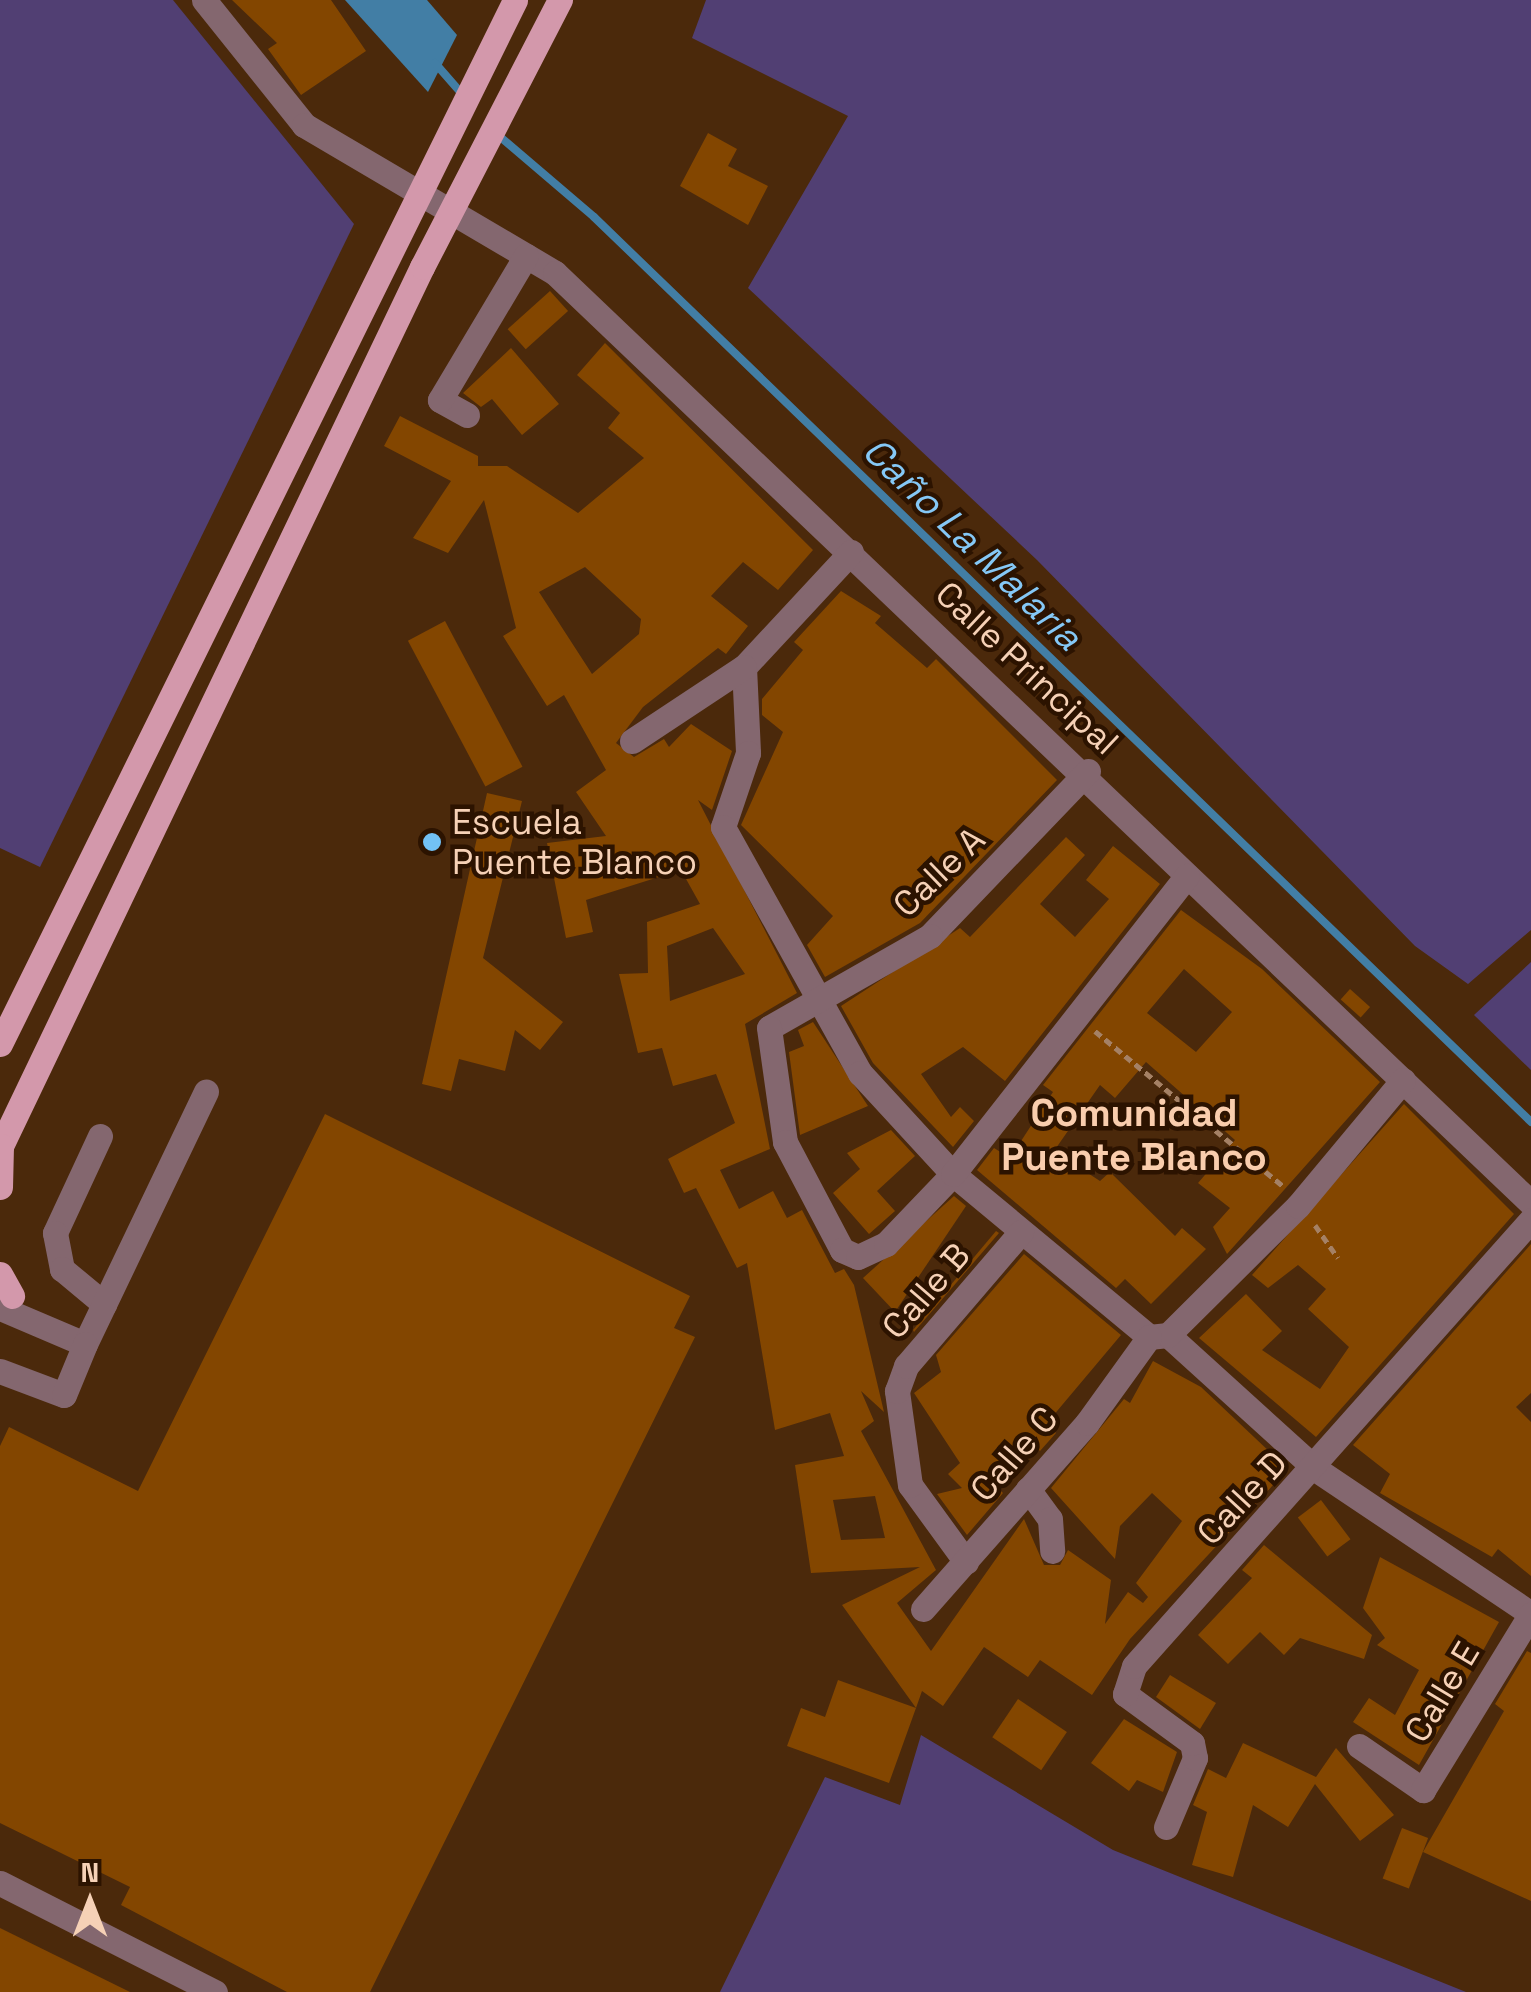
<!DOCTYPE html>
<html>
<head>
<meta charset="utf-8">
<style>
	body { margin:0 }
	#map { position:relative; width:1531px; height:1992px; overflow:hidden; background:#4b290b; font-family:"Space Grotesk",sans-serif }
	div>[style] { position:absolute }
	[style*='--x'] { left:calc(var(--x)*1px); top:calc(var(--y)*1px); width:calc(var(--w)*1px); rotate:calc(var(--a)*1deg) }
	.green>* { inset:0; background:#513f73 }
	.water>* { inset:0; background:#427ea5 }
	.stream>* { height:8px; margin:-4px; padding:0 4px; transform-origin:4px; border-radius:4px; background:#427ea5 }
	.building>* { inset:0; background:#834600; transform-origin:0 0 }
	.path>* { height:5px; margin-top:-2.5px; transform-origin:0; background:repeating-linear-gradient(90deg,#a58165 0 8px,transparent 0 13px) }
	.minor>* { height:25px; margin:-12.5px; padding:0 12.5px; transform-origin:12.5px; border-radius:12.5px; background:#84676f }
	.major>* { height:25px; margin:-12.5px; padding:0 12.5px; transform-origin:12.5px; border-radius:12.5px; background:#d398ab }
	.dots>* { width:28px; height:28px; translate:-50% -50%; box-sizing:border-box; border:5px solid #2c1300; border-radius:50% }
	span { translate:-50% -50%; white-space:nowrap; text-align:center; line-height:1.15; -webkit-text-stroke:9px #2c1300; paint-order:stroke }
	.street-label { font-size:35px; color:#f6d1b6 }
	.poi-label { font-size:35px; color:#f6d1b6 }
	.left { translate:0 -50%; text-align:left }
	.water-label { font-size:38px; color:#85c8f6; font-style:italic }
	.neighbourhood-label { font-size:38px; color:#f9cdad; font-weight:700 }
	.north { position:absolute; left:40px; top:1852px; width:100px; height:100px; -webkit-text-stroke:8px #2c1300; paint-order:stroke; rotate:0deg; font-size:28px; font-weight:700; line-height:40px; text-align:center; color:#f6d1b6 }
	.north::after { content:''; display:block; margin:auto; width:35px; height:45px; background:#f6d1b6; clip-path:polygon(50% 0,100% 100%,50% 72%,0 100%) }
</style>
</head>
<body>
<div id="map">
	<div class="green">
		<div style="clip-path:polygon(0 0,173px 0,354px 224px,40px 867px,0 848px)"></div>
		<div style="clip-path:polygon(706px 0,1531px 0,1531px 930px,1468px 984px,1415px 946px,1037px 560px,748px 288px,848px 116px,692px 38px)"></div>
		<div style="clip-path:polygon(1531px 962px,1531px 1070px,1474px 1015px)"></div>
		<div style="clip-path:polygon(921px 1735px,1113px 1850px,1466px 1992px,720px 1992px,825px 1777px,900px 1805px)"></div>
	</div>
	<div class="water">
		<div style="clip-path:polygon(345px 0,427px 0,457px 35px,428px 92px)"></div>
	</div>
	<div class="stream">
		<div style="--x:435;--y:63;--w:41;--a:48.9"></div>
		<div style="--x:498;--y:135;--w:126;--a:40.5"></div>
		<div style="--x:594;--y:217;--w:1303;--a:44"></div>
	</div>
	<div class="building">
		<div style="clip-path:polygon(232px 0,331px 0,366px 51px,301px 95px,268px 49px,277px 43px)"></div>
		<div style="clip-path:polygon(708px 133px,737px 149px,728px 166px,768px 186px,748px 225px,680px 186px)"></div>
		<div style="left:550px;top:291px;width:27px;height:57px;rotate:48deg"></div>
		<div style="clip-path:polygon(evenodd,605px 343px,813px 550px,778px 590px,743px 562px,711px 596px,748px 626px,726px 654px,718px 648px,643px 707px,616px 743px,634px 757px,664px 739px,669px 747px,691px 724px,732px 751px,712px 810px,698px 800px,797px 993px,745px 1024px,770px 1149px,720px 1170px,739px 1209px,773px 1191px,787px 1218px,802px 1210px,835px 1273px,844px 1269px,854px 1285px,884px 1412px,861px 1391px,874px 1421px,861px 1431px,936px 1570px,897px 1603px,931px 1651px,1024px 1519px,1044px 1565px,1060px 1565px,1068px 1550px,1111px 1580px,1105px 1624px,1128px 1592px,1143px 1603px,1148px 1597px,1136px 1583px,1182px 1521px,1152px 1493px,1120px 1526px,1115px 1559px,1051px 1488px,1124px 1399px,1130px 1403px,1153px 1361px,1201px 1387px,1288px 1469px,1130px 1639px,1092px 1695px,1040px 1660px,1028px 1677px,984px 1647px,943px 1706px,922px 1691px,916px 1708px,842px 1605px,920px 1567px,811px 1573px,795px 1465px,844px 1456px,830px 1413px,775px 1430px,747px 1263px,737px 1268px,696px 1188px,684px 1193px,668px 1159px,735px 1123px,716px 1074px,673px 1086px,662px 1048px,638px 1053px,619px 974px,648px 973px,647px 922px,700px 904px,681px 870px,586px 900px,593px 932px,566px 938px,547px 843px,606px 836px,576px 792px,606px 770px,564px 695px,547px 706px,503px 636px,516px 628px,484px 500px,448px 553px,413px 538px,451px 481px,384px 446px,400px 416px,478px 456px,478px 466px,507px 466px,578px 513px,644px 458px,608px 428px,620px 413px,577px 375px,605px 343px,585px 567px,641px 619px,639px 634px,592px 674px,539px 592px,585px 567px,605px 343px,713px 928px,745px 974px,670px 1001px,667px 946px,713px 928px,605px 343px,875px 1496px,885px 1538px,841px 1540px,833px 1500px,875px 1496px)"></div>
		<div style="clip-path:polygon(511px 348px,559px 404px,522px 435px,492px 399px,481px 407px,463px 393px)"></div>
		<div style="clip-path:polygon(841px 591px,881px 616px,875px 623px,927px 668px,936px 659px,1057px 780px,920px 923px,825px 977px,807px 945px,833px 916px,741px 825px,783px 732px,762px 715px,762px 699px,803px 650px,794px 642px)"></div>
		<div style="left:445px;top:621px;width:165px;height:42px;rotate:62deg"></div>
		<div style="clip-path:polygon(487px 793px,522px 801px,483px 958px,563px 1022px,540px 1050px,515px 1030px,505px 1071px,459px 1059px,451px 1091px,422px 1084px)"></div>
		<div style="clip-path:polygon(1066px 837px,1085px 855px,1040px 904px,1075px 937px,1109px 899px,1086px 880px,1113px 846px,1160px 884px,1005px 1081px,963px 1047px,921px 1074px,951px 1117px,960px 1107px,974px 1121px,953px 1147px,873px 1063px,841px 1006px,960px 928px,970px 937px)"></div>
		<div style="clip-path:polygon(evenodd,1181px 910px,1262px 969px,1380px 1082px,1227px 1254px,1213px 1227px,1230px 1208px,1198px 1183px,1235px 1140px,1146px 1062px,1115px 1098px,1100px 1085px,1054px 1151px,1100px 1181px,1110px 1172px,1175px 1236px,1182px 1228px,1206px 1249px,1151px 1304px,1125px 1279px,1116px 1288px,977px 1170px,994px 1148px,1010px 1158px,1053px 1092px,1043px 1085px,1181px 910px,1184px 969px,1232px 1012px,1196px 1052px,1147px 1013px,1184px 969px)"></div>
		<div style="left:1350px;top:989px;width:27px;height:14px;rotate:42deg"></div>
		<div style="clip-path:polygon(813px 1022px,868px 1106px,800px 1135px,789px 1052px,804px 1046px,798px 1030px)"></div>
		<div style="clip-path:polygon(1404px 1104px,1514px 1214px,1316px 1437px,1199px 1338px,1246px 1294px,1282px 1331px,1262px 1350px,1320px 1389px,1349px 1347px,1308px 1309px,1326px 1289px,1298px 1265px,1268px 1288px,1252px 1275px)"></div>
		<div style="clip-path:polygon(325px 1114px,690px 1296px,674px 1328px,695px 1337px,370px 1992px,287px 1992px,121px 1905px,130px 1887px,0 1823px,0 1446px,9px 1427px,138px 1491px)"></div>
		<div style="clip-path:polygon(891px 1130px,915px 1156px,877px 1191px,895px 1211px,869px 1234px,833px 1193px,860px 1169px,847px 1153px)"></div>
		<div style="clip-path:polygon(954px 1196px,966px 1206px,895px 1312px,863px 1278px)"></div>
		<div style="clip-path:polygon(996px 1231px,999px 1233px,914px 1332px,913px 1330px)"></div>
		<div style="clip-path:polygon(1531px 1244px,1531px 1393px,1516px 1407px,1531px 1422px,1531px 1576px,1498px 1549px,1492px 1557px,1380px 1493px,1390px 1474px,1353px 1445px)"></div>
		<div style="clip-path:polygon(1024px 1254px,1121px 1335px,1047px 1423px,1056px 1433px,1040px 1451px,1032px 1443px,992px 1482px,1003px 1493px,967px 1535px,937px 1494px,962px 1488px,948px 1474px,960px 1463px,914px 1393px,941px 1372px,936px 1355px)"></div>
		<div style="left:1321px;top:1500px;width:49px;height:29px;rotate:53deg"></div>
		<div style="clip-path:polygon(1264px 1545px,1372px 1635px,1364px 1659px,1300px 1638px,1284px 1655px,1260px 1632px,1228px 1664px,1198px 1635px,1252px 1578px,1242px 1570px)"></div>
		<div style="clip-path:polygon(1380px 1557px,1499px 1622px,1419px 1765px,1353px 1722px,1369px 1698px,1395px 1715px,1419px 1670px,1377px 1645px,1385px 1638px,1363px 1608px)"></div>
		<div style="clip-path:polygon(1527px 1651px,1531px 1653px,1531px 1901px,1423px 1852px,1504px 1711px,1495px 1704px)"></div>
		<div style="clip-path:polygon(1170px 1675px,1216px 1703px,1200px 1729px,1156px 1697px)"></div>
		<div style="clip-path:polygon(838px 1680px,916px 1708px,889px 1783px,787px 1746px,801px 1708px,825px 1717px)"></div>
		<div style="left:1018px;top:1699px;width:59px;height:46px;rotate:34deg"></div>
		<div style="clip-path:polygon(1124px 1719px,1177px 1752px,1163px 1792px,1137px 1780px,1129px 1791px,1091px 1763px)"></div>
		<div style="clip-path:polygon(1243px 1743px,1316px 1777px,1336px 1748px,1394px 1815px,1360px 1841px,1315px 1784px,1288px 1827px,1253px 1805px,1233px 1877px,1192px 1865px,1207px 1812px,1193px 1805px,1208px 1769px,1226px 1778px)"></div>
		<div style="left:1402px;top:1828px;width:28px;height:54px;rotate:21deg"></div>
		<div style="clip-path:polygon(0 1928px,130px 1992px,0 1992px)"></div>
	</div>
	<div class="path">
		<div style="--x:1095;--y:1031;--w:244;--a:39.5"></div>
		<div style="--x:1315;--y:1225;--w:40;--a:55.1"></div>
	</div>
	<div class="minor">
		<div style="--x:204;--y:0;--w:160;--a:51.3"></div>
		<div style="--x:304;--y:125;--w:291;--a:30.5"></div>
		<div style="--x:555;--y:273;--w:1348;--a:43.62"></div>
		<div style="--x:467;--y:415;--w:31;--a:-151"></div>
		<div style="--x:440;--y:400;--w:168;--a:-59.2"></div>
		<div style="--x:851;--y:552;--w:157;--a:132.9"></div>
		<div style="--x:744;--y:667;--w:86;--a:87.3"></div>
		<div style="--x:748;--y:753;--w:78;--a:108.7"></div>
		<div style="--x:723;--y:827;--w:282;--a:60.9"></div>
		<div style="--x:860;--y:1073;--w:137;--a:47.4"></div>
		<div style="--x:953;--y:1174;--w:255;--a:39.7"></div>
		<div style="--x:1149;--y:1337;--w:19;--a:-6"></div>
		<div style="--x:1168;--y:1335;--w:201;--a:42.2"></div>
		<div style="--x:1317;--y:1470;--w:258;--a:33.9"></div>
		<div style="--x:632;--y:741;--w:134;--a:-33.5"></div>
		<div style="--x:1088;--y:771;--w:228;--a:133.8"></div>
		<div style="--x:930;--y:936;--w:185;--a:150.3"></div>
		<div style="--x:769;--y:1028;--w:115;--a:82"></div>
		<div style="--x:785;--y:1142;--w:122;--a:62.2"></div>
		<div style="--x:842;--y:1250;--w:17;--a:24"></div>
		<div style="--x:858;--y:1257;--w:31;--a:-25"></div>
		<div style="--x:886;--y:1244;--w:97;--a:-46.3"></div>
		<div style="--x:953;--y:1174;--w:379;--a:-51.9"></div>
		<div style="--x:100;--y:1136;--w:107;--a:114.9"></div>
		<div style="--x:55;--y:1233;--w:37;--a:79"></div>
		<div style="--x:62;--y:1269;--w:55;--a:39.8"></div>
		<div style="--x:0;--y:1308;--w:92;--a:23"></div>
		<div style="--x:85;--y:1344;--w:280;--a:-64.4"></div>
		<div style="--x:1168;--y:1335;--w:183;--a:-44.8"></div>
		<div style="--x:1298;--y:1206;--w:164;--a:-50.2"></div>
		<div style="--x:0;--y:1371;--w:68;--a:20.6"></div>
		<div style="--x:64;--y:1395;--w:55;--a:-67.6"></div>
		<div style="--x:1028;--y:1489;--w:37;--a:54"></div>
		<div style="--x:1050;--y:1519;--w:32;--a:86"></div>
		<div style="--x:966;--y:1562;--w:95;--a:-126"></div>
		<div style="--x:910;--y:1485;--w:95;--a:-97.9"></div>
		<div style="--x:897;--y:1391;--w:27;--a:-70"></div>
		<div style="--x:906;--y:1366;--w:177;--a:-49.4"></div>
		<div style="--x:923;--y:1609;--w:248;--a:-48.6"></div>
		<div style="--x:1087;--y:1423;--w:106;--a:-54.2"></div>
		<div style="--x:1359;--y:1746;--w:78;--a:34.5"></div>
		<div style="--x:1423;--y:1790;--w:206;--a:-58.5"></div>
		<div style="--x:1166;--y:1827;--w:75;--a:-67.2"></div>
		<div style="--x:1195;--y:1758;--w:15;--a:-101"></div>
		<div style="--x:1192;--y:1743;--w:83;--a:-143.8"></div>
		<div style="--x:1125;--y:1694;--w:29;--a:-72"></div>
		<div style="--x:1134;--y:1666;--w:597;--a:-48.33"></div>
		<div style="--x:0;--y:1883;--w:241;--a:26.9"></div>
	</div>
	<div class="major">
		<div style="--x:0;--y:1044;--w:1164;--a:-63.74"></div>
		<div style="--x:0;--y:1148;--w:977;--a:-64.41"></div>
		<div style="--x:422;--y:267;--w:301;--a:-62.7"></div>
		<div style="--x:0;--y:1187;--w:41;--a:-88.6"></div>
		<div style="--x:0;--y:1274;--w:25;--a:61"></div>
	</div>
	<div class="dots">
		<div style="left:432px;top:842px;background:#72c1f5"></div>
	</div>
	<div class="street-label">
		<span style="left:1027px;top:668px;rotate:43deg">Calle Principal</span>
		<span style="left:939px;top:872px;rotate:-44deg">Calle A</span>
		<span style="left:926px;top:1291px;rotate:-49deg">Calle B</span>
		<span style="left:1014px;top:1454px;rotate:-49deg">Calle C</span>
		<span style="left:1242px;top:1498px;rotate:-47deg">Calle D</span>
		<span style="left:1442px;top:1692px;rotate:-59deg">Calle E</span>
	</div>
	<div class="poi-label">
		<span class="left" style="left:452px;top:842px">Escuela<br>Puente Blanco</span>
	</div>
	<div class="water-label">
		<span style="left:972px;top:544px;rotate:44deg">Caño La Malaria</span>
	</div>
	<div class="neighbourhood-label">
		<span style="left:1134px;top:1136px">Comunidad<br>Puente Blanco</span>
	</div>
	<div class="north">N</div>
</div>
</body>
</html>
